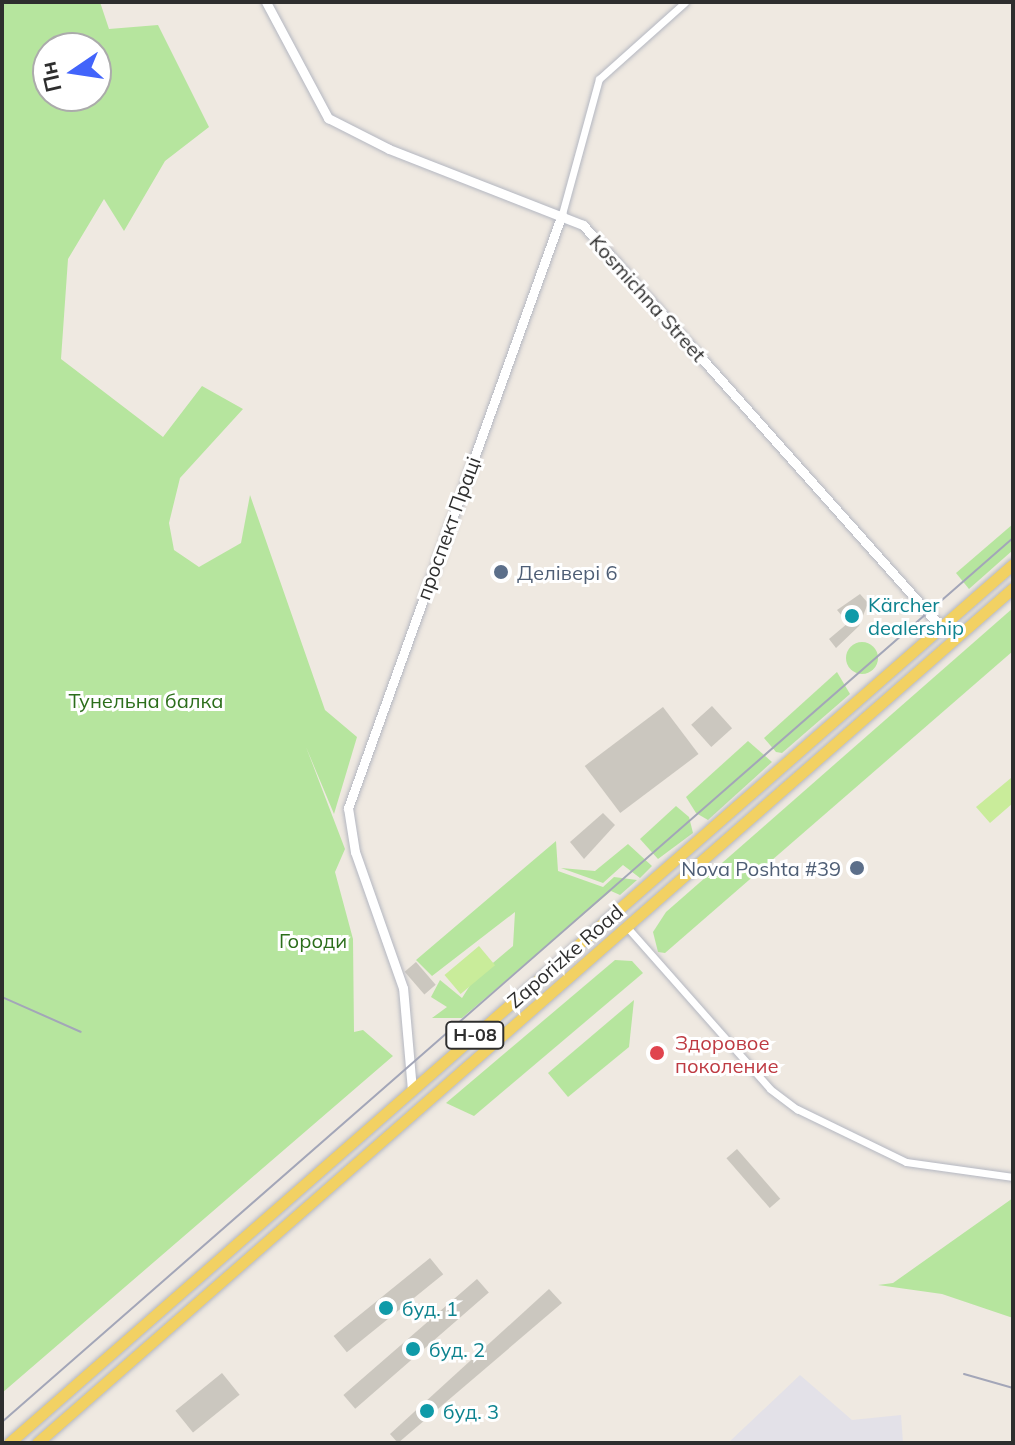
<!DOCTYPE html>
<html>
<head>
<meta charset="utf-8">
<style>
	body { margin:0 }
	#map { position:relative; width:1015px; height:1445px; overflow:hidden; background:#efe9e1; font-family:Mulish,sans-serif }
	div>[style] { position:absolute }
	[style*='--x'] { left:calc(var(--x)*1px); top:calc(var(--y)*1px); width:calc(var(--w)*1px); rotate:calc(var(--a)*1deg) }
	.industrial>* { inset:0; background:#e3e1e8 }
	.green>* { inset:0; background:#b6e59e }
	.round { border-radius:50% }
	.pitch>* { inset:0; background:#c9ec9a; transform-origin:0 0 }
	.building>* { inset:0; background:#cbc7bf; transform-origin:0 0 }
	.roads { filter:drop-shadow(0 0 2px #b4b7c1) drop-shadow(0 0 2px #b4b7c1) }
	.street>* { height:7px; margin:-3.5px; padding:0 3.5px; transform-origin:3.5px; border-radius:3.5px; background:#fff }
	.secondary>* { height:9px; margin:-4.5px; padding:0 4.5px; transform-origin:4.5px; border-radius:4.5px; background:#fff }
	.primary>* { height:11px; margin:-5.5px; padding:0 5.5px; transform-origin:5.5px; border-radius:5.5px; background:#f2d163 }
	.rail>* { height:2px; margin:-1px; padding:0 1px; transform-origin:1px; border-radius:1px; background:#a3a6b8 }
	.dots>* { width:22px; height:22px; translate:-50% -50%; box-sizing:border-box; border:4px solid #fff; border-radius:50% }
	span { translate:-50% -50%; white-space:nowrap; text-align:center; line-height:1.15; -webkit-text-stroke:6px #fff; paint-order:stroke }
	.shield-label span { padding:2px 6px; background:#fff; border:2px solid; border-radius:6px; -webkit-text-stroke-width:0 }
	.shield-label { font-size:18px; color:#2e2e2e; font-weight:700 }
	.street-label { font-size:20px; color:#2e2e2e }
	.service-label { font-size:20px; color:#4e5e75 }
	.left { translate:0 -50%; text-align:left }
	.right { translate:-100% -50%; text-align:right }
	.culture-label { font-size:20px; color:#0d838f }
	.park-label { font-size:20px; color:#2c6e1b }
	.health-label { font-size:20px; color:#be3a42 }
	.frame { position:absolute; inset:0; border:4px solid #2e2e2e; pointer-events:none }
	.north { position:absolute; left:32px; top:32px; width:80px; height:80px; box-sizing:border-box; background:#fff; border:2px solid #ababab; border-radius:50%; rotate:257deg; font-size:22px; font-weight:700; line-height:32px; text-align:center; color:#2e2e2e }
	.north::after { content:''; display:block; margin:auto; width:28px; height:36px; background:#4264fb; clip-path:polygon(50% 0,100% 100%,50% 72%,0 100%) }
</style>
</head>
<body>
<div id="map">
	<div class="industrial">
		<div style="clip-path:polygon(800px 1375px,852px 1420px,901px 1415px,903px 1443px,728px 1443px)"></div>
	</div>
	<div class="green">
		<div style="clip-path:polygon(evenodd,2px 2px,100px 2px,109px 29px,158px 25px,209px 127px,165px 161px,124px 231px,104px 199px,68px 259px,61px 359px,163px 437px,202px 386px,243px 409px,180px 478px,169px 523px,174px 550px,199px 567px,241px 543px,250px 495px,325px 710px,357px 737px,334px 814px,306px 747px,345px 849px,335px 872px,353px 939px,354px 1032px,363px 1030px,393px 1056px,2px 1393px,2px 2px,48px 48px,96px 48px,96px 96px,48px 96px,48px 48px)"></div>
		<div style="clip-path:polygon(1013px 524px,1013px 550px,969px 589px,956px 573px)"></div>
		<div style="clip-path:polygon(1013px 608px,1013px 651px,665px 953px,658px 952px,653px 932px,666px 912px)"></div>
		<div class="round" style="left:846px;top:642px;width:32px;height:32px"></div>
		<div style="clip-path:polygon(837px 672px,850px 694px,782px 753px,776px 752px,764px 738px)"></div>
		<div style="clip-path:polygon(748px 741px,772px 762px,708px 820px,696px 813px,686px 797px)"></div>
		<div style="clip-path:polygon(676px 806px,689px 817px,693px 833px,658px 859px,640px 839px)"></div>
		<div style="clip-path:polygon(556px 841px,558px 871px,603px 887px,614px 877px,637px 880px,620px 895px,611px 891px,462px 1018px,432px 1018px,447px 1007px,431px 997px,440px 980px,462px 998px,474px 979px,513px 946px,515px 912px,432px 976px,416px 960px)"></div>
		<div style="clip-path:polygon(628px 844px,652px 866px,640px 878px,623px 865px,603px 883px,561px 868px,595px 871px)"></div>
		<div style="clip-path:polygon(615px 960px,632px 961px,643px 973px,474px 1116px,446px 1103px)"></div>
		<div style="clip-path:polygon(634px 1000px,629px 1047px,568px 1097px,548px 1073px)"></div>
		<div style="clip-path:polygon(1013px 1198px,1013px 1318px,942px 1294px,878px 1285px,893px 1283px)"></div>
	</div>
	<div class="pitch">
		<div style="clip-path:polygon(1011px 778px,1013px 803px,990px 823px,976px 807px)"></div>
		<div style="left:479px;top:946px;width:25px;height:45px;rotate:50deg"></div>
	</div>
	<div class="building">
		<div style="clip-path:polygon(860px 594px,868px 603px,859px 626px,836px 648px,829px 639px,848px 623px,837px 610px)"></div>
		<div style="left:712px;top:706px;width:30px;height:28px;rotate:48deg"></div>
		<div style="left:663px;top:707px;width:59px;height:98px;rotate:53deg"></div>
		<div style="clip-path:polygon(603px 813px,615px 825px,584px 859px,570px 842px)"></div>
		<div style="left:416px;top:962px;width:30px;height:15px;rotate:49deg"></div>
		<div style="left:737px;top:1149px;width:66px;height:14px;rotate:49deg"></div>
		<div style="left:430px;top:1258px;width:21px;height:124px;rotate:51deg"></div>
		<div style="left:477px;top:1279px;width:18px;height:177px;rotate:49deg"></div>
		<div style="clip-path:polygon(549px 1289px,562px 1303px,398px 1443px,390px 1434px)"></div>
		<div style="left:222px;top:1373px;width:28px;height:60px;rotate:51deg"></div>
	</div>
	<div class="roads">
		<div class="street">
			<div style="--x:562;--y:214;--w:140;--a:-74.7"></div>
			<div style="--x:599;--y:79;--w:115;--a:-41.8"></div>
			<div style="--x:626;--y:926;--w:217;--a:48.5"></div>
			<div style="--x:770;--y:1089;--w:34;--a:37"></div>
			<div style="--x:797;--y:1109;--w:121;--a:25.9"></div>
			<div style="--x:906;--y:1162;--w:108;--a:8"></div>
		</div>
		<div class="secondary">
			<div style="--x:266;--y:2;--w:132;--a:61.9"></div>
			<div style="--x:328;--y:118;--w:68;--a:26.9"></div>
			<div style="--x:389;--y:149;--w:208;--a:21.4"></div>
			<div style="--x:583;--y:225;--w:537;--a:48.32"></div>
			<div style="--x:412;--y:1090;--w:102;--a:-95"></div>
			<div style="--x:403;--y:988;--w:144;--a:-109.4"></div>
			<div style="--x:355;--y:852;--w:45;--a:-99"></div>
			<div style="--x:348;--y:808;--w:631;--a:-70.19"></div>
		</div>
		<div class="primary">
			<div style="--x:9;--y:1443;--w:1334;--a:-41.2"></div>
			<div style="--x:37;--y:1443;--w:1298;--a:-41.22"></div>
		</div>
	</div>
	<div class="rail">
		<div style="--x:2;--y:997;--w:86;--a:23.9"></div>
		<div style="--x:964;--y:1374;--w:51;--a:15.9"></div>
		<div style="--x:2;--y:1422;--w:1343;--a:-41.17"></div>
	</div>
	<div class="dots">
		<div style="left:501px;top:572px;background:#5c6f8a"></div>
		<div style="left:852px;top:616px;background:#0f9aa8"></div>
		<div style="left:857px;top:868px;background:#5c6f8a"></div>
		<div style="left:657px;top:1053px;background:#e0444e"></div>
		<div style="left:386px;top:1308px;background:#0f9aa8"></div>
		<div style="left:413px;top:1349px;background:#0f9aa8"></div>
		<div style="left:427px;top:1411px;background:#0f9aa8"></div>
	</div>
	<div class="shield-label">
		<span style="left:475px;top:1035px">Н-08</span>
	</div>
	<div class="street-label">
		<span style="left:648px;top:298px;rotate:48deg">Kosmichna Street</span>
		<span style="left:448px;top:528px;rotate:-70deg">проспект Праці</span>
		<span style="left:565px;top:956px;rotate:-41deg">Zaporizke Road</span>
	</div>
	<div class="service-label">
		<span class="left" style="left:517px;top:572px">Делівері 6</span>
		<span class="right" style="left:841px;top:868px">Nova Poshta #39</span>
	</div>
	<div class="culture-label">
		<span class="left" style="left:868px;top:616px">Kärcher<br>dealership</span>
		<span class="left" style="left:402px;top:1308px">буд. 1</span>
		<span class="left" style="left:429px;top:1349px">буд. 2</span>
		<span class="left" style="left:443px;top:1411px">буд. 3</span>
	</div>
	<div class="park-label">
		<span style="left:146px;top:700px">Тунельна балка</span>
		<span style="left:313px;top:940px">Городи</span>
	</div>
	<div class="health-label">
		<span class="left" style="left:675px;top:1054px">Здоровое<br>поколение</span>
	</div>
	<div class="frame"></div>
	<div class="north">Пн</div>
</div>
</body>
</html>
